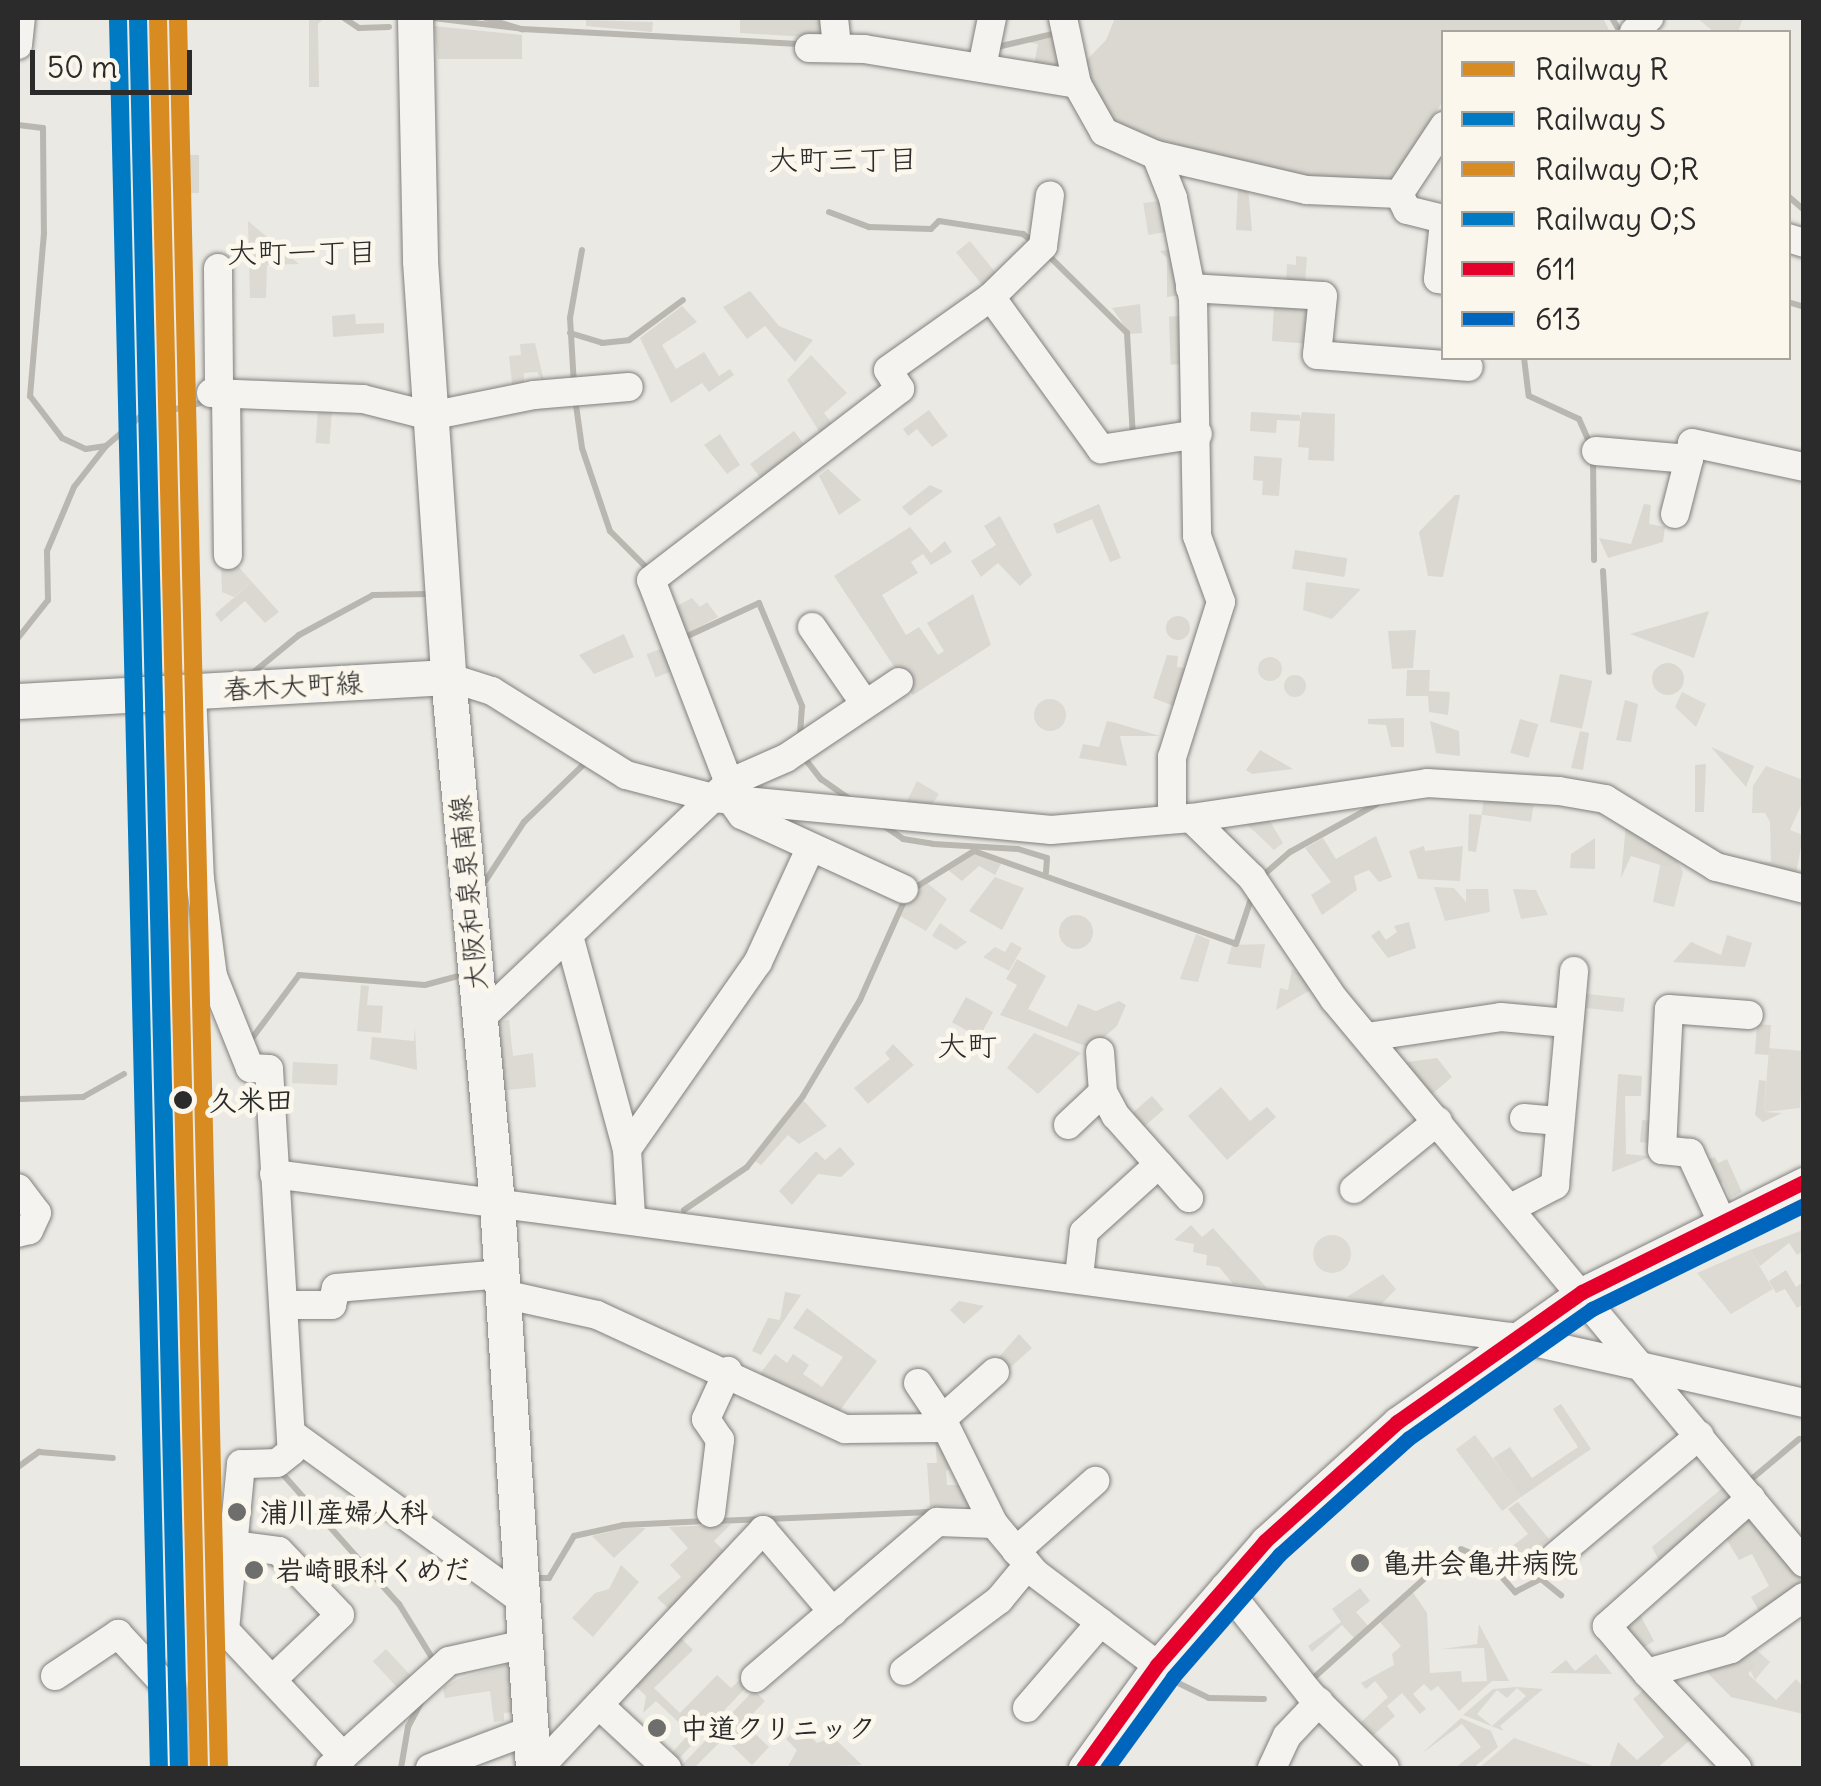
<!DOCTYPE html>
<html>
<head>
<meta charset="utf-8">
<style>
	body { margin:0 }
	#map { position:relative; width:1821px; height:1786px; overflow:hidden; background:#eae9e4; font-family:Delius,"Klee One",sans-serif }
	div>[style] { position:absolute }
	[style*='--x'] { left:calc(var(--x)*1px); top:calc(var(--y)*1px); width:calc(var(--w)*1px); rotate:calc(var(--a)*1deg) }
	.built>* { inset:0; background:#dcdad3; transform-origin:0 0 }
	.round { border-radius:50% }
	.green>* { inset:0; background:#dbd8d1; transform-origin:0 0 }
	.stream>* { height:6px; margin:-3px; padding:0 3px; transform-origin:3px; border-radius:3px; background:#b9b7b0 }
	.roads { filter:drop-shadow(0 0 2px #81807e) drop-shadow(0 0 2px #81807e) }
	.minor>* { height:28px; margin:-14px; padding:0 14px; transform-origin:14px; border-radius:14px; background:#f4f3ef }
	.major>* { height:35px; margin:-17.5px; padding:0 17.5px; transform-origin:17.5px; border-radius:17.5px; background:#f4f3ef }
	.bus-1>* { height:15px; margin:-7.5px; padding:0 7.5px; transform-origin:7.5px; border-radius:7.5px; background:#e4002b }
	.bus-2>* { height:15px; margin:-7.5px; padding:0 7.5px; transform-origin:7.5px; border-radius:7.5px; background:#0065bd }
	.rail-1>* { height:18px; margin:-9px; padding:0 9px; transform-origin:9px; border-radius:9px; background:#d88b21 }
	.rail-2>* { height:18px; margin:-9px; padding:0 9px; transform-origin:9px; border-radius:9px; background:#007ac2 }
	.rail-3>* { height:18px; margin:-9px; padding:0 9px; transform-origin:9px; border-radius:9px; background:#d88b21 }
	.rail-4>* { height:18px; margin:-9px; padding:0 9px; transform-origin:9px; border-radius:9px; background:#007ac2 }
	.dots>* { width:28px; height:28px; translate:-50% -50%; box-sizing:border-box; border:5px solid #fbf7ec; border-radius:50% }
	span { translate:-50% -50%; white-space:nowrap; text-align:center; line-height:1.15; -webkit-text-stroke:10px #fbf7ec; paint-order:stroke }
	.street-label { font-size:28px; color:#2b2b2b }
	.stop-label { font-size:28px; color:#2b2b2b; font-weight:700 }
	.left { translate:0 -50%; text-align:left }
	.poi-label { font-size:28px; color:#2b2b2b; font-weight:700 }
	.neighbourhood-label { font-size:30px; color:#2b2b2b }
	.frame { position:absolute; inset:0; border:20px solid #2b2b2b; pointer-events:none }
	.legend { position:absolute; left:1441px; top:30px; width:350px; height:330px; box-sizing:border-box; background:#fbf7ec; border:2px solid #a8a59f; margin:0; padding:12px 18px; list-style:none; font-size:30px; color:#2b2b2b }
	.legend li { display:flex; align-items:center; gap:20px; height:50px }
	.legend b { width:50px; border:2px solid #a8a59f }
	.scale { position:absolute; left:30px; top:50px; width:162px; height:45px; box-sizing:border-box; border:5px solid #2b2b2b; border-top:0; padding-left:12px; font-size:30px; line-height:35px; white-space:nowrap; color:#2b2b2b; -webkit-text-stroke:8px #fbf7ec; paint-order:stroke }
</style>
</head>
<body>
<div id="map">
	<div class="built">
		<div style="clip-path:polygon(1697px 18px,1743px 18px,1738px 32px,1714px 32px)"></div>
		<div style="left:1164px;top:200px;width:32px;height:21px;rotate:81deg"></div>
		<div style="clip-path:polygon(248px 221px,299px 264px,267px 265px,266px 298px,250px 298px)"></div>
		<div style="left:970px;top:241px;width:48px;height:18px;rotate:51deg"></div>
		<div style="clip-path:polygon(1296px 256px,1307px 257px,1305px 286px,1286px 285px,1287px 264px,1296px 265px)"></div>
		<div style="clip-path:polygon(535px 343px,545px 385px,537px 372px,524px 373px,524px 383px,513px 392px,509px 356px,521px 355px,520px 344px)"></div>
		<div style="clip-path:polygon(811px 355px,847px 393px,824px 413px,835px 427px,822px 436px,787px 380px)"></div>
		<div style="left:318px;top:409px;width:14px;height:34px;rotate:4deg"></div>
		<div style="clip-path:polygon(221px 560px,235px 563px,252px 582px,234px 597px,222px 592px)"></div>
		<div style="clip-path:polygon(1306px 582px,1361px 589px,1332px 619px,1303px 610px)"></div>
		<div style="clip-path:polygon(692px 598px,700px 607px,707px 602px,718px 617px,679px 638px,669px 610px)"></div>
		<div style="left:668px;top:646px;width:25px;height:23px;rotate:69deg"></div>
		<div class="round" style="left:1258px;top:657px;width:24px;height:24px"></div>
		<div class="round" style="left:1284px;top:675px;width:22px;height:22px"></div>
		<div style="clip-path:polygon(1682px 692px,1706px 704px,1696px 727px,1675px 707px)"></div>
		<div class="round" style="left:1034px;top:699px;width:32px;height:32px"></div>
		<div style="clip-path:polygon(1766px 766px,1803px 780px,1803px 801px,1790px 830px,1803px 835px,1796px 875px,1752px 862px,1771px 862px,1770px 822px,1765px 813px,1752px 813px,1753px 786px)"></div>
		<div style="clip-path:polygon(917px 781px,939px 794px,929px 809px,904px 807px)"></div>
		<div style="left:1484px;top:798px;width:50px;height:17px;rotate:8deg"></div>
		<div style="clip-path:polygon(1265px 813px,1283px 843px,1274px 850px,1239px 817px)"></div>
		<div style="clip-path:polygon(1661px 862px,1670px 868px,1678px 862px,1683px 872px,1674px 907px,1653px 902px)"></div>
		<div style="clip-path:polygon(927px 883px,947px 899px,926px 931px,900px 916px,909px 894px)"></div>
		<div style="clip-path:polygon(1434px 887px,1454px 888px,1466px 902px,1466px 889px,1488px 889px,1490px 912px,1445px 921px)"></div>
		<div style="clip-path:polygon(1513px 889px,1536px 890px,1548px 915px,1521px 919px)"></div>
		<div style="clip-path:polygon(940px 923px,967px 942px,956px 950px,932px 936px)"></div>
		<div style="clip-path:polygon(1196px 934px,1210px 940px,1198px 982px,1180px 979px)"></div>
		<div style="clip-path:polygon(1011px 942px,1022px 948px,1009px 971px,983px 957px,995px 947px,1005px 952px)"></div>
		<div style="clip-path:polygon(1265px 944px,1261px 968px,1227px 964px,1232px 945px)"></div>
		<div style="clip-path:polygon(1292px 969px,1319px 985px,1276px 1010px,1280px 988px,1288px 990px)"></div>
		<div style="clip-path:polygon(1578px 993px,1625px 998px,1623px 1012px,1586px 1008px,1584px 1037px,1574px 1036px)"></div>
		<div style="clip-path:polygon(509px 1020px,513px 1056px,533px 1053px,536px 1087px,499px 1091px,495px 1022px)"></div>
		<div style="clip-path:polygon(1034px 1033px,1081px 1053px,1038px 1094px,1007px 1068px)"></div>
		<div style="clip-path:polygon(1769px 1048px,1803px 1051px,1800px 1108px,1764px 1112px)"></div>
		<div style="left:293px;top:1062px;width:45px;height:21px;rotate:3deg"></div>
		<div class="round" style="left:1313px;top:1235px;width:38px;height:38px"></div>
		<div style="clip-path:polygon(1750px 1250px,1773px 1289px,1731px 1314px,1697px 1273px)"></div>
		<div style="clip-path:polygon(1383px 1274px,1396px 1289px,1380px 1306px,1347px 1297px)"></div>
		<div style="left:1475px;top:1435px;width:77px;height:24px;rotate:53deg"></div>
		<div style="clip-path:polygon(1726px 1485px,1736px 1494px,1660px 1562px,1652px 1547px)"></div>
		<div style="clip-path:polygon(1750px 1644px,1770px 1662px,1755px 1680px,1742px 1654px)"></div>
		<div style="left:386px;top:1649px;width:45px;height:18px;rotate:47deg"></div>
		<div style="clip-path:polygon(511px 1663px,515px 1712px,504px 1713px,504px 1721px,494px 1722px,490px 1691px,445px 1698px,443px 1688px,458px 1679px)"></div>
		<div style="clip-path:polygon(1514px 1738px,1599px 1768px,1479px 1768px)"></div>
	</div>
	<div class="green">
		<div style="clip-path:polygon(309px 18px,324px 18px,318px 24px,319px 87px,309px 87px)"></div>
		<div style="clip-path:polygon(740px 18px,825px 18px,826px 38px,740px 33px)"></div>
		<div style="clip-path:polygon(1115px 18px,1603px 18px,1610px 32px,1444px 32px,1443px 101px,1391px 181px,1305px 180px,1158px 143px,1106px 117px,1082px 65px,1106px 40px)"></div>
		<div style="clip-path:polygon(586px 20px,653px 22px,652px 32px,586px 26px)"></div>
		<div style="clip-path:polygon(434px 26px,522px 35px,522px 59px,438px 59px)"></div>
		<div style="clip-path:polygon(1057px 36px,1063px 66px,1043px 63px,1041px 72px,1033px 70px,1038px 44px,1019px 40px)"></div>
		<div style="left:180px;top:155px;width:19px;height:38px"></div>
		<div style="clip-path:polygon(1238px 185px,1248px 187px,1252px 231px,1236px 230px)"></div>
		<div style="clip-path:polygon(1172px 249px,1182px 295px,1167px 297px,1167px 258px,1160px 251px)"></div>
		<div style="clip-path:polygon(750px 291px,779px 326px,813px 340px,795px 362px,765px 326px,747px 339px,723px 307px)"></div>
		<div style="clip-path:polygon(1140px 304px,1142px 333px,1130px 334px,1112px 308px)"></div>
		<div style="clip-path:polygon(1274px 305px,1305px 307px,1312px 316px,1310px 344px,1272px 341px)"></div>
		<div style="clip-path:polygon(682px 306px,697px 322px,662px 345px,676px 369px,704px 352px,719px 376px,730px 369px,734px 375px,709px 392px,702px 383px,671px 403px,640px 338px)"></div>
		<div style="clip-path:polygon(355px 314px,356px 324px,384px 323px,384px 333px,333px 337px,332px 316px)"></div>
		<div style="left:1186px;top:316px;width:48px;height:17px;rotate:88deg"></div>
		<div style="clip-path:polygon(929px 410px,948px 436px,932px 447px,917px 429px,908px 436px,903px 429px)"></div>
		<div style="clip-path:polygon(1251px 412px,1300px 415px,1300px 420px,1302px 412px,1335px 414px,1334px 461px,1308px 460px,1309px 448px,1298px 447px,1300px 421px,1277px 420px,1276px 433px,1250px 431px)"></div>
		<div style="left:794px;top:431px;width:21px;height:55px;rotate:53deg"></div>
		<div style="clip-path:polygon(720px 434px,740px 465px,727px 474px,704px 445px)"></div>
		<div style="clip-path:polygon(1254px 456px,1282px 458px,1279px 496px,1262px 495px,1263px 481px,1253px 480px)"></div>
		<div style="clip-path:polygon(828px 469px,861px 500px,839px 515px,819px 476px)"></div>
		<div style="clip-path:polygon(930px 485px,943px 491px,910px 516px,902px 507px)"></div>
		<div style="clip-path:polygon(1455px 495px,1460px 495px,1443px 577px,1428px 576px,1419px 532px)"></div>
		<div style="clip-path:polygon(1099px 504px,1121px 558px,1110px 562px,1092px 519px,1057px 534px,1053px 524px)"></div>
		<div style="clip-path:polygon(1644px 504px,1651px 505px,1649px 524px,1665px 527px,1663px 542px,1608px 558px,1599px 538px,1631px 544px)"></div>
		<div style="clip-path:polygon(1000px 516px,1032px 575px,1020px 586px,998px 563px,981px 577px,971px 561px,996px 545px,984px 526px)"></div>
		<div style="clip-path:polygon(910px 527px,931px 553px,945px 541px,952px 552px,931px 565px,923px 554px,911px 562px,918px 573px,882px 595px,906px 635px,919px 627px,938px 655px,944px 651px,927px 623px,973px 594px,991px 645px,913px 695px,834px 576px)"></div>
		<div style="left:1295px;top:550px;width:53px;height:19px;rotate:9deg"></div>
		<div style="clip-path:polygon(252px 582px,279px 612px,265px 623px,245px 601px,221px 622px,215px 614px)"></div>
		<div style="clip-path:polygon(1709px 611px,1694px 658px,1630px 634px)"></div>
		<div class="round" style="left:1166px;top:616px;width:24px;height:24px"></div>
		<div style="clip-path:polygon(1416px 630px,1413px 668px,1392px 669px,1388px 631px)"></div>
		<div style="clip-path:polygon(624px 634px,634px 657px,594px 674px,579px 655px)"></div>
		<div style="clip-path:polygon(1167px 655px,1178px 656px,1177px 667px,1197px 670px,1181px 709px,1153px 698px)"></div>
		<div class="round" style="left:1652px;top:663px;width:32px;height:32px"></div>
		<div style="clip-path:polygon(1407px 670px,1430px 670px,1429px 691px,1450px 692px,1448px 715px,1429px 712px,1428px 696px,1406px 696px)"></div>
		<div style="left:1560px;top:674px;width:33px;height:49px;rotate:12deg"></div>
		<div style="clip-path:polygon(1625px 700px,1638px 704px,1631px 742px,1616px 740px)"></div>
		<div style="clip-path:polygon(1404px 718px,1404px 747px,1391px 747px,1386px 725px,1368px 724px,1368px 719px)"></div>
		<div style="left:1520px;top:719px;width:19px;height:35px;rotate:16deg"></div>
		<div style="clip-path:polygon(1107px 721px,1116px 723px,1160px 736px,1120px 736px,1127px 766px,1079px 758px,1083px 744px,1099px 747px)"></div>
		<div style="clip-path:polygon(1430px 721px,1459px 731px,1460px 756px,1436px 753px)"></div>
		<div style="clip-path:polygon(1580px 731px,1589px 733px,1583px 770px,1571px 768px)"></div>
		<div style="clip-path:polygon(1711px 747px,1754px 766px,1746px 787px)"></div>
		<div style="clip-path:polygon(1260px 750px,1293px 769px,1252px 774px,1246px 770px)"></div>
		<div style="clip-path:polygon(1706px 764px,1704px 812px,1695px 812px,1695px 765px)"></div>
		<div style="clip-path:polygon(1469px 814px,1482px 815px,1476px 852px,1468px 851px)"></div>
		<div style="clip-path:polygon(1626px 824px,1663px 848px,1678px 862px,1670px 868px,1631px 856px,1621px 878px)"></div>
		<div style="clip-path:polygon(1376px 836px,1392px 877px,1379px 882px,1369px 870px,1354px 876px,1357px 890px,1322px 915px,1311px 895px,1331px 882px,1305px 848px,1323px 838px,1336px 859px)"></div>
		<div style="clip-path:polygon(1595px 838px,1595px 869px,1570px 868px,1571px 854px)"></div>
		<div style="clip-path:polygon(1424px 846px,1425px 851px,1463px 846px,1460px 881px,1418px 879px,1409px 851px)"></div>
		<div style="clip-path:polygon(973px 854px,1002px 862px,995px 875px,979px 866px,962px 881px,948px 870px)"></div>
		<div style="clip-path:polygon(995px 877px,1024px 888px,1002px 930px,969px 911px)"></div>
		<div class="round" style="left:1059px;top:915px;width:34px;height:34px"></div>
		<div style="clip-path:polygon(1409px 922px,1416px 948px,1388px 958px,1371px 936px,1379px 930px,1386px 940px,1397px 932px,1394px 926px)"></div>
		<div style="clip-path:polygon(1727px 935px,1752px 943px,1745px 967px,1673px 962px,1691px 942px,1721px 955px)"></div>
		<div style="clip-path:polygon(1017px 959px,1046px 976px,1028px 1009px,1067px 1027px,1078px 1004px,1096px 1011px,1119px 1001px,1126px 1005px,1117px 1026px,1091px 1048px,1000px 1015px,1017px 985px,1006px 979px)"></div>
		<div style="clip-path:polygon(361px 985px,369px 986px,367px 1005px,383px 1006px,381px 1033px,357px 1031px)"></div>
		<div style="left:966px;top:997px;width:31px;height:29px;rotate:29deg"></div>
		<div style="left:1757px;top:1024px;width:14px;height:30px;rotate:4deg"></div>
		<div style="clip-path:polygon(415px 1028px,417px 1070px,370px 1059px,372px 1037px,414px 1041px)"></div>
		<div style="clip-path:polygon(893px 1044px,914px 1065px,868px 1104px,854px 1088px,890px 1059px,885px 1053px)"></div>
		<div style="clip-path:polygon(1437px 1058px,1452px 1077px,1429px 1097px,1399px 1063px)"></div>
		<div style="clip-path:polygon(1618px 1074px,1642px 1076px,1641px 1096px,1625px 1096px,1626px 1154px,1648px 1156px,1649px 1143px,1640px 1142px,1642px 1120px,1656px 1121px,1655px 1155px,1612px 1172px)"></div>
		<div style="clip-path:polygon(1759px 1080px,1766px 1081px,1764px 1112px,1782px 1113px,1763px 1122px,1755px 1115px)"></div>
		<div style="clip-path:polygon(1221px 1087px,1250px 1121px,1267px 1107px,1276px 1117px,1227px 1160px,1188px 1116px)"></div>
		<div style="left:1152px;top:1096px;width:18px;height:31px;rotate:49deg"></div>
		<div style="clip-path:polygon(803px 1100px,827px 1126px,799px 1144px,788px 1135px,761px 1165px,755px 1161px)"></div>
		<div style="clip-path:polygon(840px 1147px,855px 1164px,841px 1177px,818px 1174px,792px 1205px,779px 1191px,816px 1151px,825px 1160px)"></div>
		<div style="clip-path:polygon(1715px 1157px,1718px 1163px,1727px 1159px,1742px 1192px,1730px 1198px,1723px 1182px,1713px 1186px,1702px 1162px)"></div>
		<div style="clip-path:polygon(1191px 1225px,1202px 1237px,1213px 1228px,1267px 1288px,1233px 1284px,1219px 1267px,1206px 1265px,1207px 1255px,1193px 1252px,1194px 1244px,1174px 1240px)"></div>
		<div style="clip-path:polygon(1803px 1230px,1803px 1251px,1797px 1255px,1789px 1243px,1760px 1266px,1750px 1250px)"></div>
		<div style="clip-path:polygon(1786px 1270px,1796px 1287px,1803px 1282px,1803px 1304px,1797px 1308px,1785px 1289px,1776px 1293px,1769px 1281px)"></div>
		<div style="clip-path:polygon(785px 1292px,801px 1295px,761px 1355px,752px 1351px,768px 1318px,780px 1320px)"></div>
		<div style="clip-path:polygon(959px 1301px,984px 1306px,964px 1324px,950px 1310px)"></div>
		<div style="clip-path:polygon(807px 1308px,877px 1361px,834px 1418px,756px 1379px,775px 1354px,787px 1363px,793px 1354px,809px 1365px,803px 1374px,822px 1387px,843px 1357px,793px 1328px)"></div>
		<div style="clip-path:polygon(1019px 1334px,1032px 1348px,1002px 1375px,992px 1365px)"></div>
		<div style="clip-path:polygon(1561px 1404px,1591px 1449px,1521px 1497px,1493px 1458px,1510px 1447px,1532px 1478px,1578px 1447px,1553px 1409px)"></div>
		<div style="clip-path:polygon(935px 1437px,956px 1469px,946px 1470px,947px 1485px,964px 1485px,974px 1505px,930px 1507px,927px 1463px,937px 1463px)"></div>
		<div style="clip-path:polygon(1518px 1502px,1549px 1539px,1503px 1575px,1492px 1562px,1528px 1534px,1508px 1509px)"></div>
		<div style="clip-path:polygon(1744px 1511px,1803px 1575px,1803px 1586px,1764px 1619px,1751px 1597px,1769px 1586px,1752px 1554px,1739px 1560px,1722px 1532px)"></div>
		<div style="clip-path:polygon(731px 1524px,714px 1541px,730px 1557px,676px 1615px,657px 1598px,681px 1577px,670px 1565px,688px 1548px,669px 1527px)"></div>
		<div style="clip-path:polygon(624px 1528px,646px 1528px,614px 1558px,592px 1536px)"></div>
		<div style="clip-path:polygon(621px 1565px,639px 1582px,593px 1637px,572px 1618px,595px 1593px,609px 1589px)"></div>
		<div style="clip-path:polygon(1360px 1588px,1370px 1601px,1356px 1612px,1369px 1627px,1355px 1639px,1342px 1625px,1312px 1652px,1308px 1646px,1341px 1622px,1332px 1609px)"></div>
		<div style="clip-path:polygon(1412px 1591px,1427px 1613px,1430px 1673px,1461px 1671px,1462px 1682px,1487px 1681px,1484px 1648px,1442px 1649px,1477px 1644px,1479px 1624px,1509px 1681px,1492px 1681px,1459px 1711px,1438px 1686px,1431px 1691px,1424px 1684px,1413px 1694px,1426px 1709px,1420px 1714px,1402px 1693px,1387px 1706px,1395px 1716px,1370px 1738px,1359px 1724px,1388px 1697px,1375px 1681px,1366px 1689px,1361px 1683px,1394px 1665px,1392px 1654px,1401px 1646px,1379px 1621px)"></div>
		<div style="clip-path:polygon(1636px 1607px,1654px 1641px,1636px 1652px,1618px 1621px)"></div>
		<div style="clip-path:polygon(676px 1633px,693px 1650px,654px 1688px,680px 1713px,717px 1675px,731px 1688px,742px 1678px,749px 1684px,672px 1766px,665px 1760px,690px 1733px,656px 1701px,643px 1713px,646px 1696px,630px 1681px)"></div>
		<div style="clip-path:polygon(1738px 1650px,1755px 1665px,1748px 1674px,1776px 1700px,1796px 1679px,1803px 1686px,1803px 1714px,1731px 1697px,1698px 1663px)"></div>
		<div style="clip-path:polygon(1596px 1654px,1612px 1674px,1550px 1673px,1566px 1660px,1575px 1671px)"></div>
		<div style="clip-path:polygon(1652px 1683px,1694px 1737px,1657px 1768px,1609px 1768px,1618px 1742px,1637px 1760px,1664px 1737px,1633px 1699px)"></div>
		<div style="clip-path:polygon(evenodd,1493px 1689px,1517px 1687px,1543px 1689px,1500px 1726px,1504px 1731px,1463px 1715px,1493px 1689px,1517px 1688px,1526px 1696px,1492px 1726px,1477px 1714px,1497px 1690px,1507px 1698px,1517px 1688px)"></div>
		<div style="clip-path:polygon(754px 1690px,765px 1701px,744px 1723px,769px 1747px,752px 1765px,724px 1738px,694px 1768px,679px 1768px)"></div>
		<div style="clip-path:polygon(1461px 1718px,1491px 1731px,1498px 1747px,1473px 1768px,1455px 1768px,1481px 1747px,1462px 1724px,1421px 1754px)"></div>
		<div style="clip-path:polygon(799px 1725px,817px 1743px,833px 1737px,862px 1765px,787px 1768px,797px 1750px,786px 1739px)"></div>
	</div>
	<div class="stream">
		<div style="--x:344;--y:18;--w:18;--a:34"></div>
		<div style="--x:359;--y:28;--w:30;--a:-2"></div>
		<div style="--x:433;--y:18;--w:84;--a:6.9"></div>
		<div style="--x:485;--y:18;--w:39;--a:17"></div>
		<div style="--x:522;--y:29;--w:281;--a:3.1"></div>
		<div style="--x:1612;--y:18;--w:16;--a:60"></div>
		<div style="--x:997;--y:47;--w:62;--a:-13.1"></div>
		<div style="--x:18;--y:125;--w:25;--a:7"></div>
		<div style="--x:43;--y:128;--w:105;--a:89.5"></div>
		<div style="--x:44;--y:233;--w:164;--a:94.9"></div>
		<div style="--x:30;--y:396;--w:53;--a:52.7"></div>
		<div style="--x:62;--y:438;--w:26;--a:25"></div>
		<div style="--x:86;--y:449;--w:20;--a:-9"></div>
		<div style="--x:1788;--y:196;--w:21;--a:41"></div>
		<div style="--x:829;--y:212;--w:43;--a:20.6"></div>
		<div style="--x:869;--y:227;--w:62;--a:1.8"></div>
		<div style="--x:931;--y:229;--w:11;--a:-45"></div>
		<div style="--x:939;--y:221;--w:85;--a:8.8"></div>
		<div style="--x:1023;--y:234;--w:15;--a:37"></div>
		<div style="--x:1048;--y:255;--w:111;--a:44.6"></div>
		<div style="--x:1127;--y:333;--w:105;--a:86.7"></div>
		<div style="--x:1788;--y:302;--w:17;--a:17"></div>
		<div style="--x:570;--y:333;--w:34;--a:17"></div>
		<div style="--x:602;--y:343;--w:27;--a:-6"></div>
		<div style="--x:629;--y:340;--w:67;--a:-36.5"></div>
		<div style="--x:1524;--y:358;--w:38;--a:83"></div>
		<div style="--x:1529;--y:396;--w:55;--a:24.7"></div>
		<div style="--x:1579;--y:419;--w:30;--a:66"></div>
		<div style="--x:574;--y:385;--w:67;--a:-93.4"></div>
		<div style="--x:570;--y:318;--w:69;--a:-80"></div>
		<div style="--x:575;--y:398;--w:50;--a:82"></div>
		<div style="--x:582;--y:448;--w:88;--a:71.4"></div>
		<div style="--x:610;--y:531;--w:58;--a:45"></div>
		<div style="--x:176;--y:409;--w:33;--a:-14"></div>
		<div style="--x:1593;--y:458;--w:102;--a:89.4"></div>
		<div style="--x:1603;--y:571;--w:101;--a:86.6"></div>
		<div style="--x:18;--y:638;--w:48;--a:-51.7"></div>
		<div style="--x:48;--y:600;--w:49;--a:-91.2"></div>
		<div style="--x:47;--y:551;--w:69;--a:-67.1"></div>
		<div style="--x:74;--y:487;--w:52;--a:-52"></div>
		<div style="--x:106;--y:446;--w:55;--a:-40.6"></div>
		<div style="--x:681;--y:639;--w:86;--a:-24.8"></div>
		<div style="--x:759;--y:603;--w:112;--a:67.3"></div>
		<div style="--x:802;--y:706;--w:30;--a:94"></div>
		<div style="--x:254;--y:672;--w:58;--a:-39.4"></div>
		<div style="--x:299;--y:635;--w:84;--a:-28.4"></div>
		<div style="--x:373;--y:595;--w:56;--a:-1"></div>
		<div style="--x:802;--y:755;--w:31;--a:52"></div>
		<div style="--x:821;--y:779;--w:33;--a:35"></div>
		<div style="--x:884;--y:826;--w:23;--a:34"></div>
		<div style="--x:903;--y:839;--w:30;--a:9"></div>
		<div style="--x:933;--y:844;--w:85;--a:3.4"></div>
		<div style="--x:1018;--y:849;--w:30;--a:17"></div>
		<div style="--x:1047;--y:858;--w:14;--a:94"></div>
		<div style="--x:1260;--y:878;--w:40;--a:-41"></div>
		<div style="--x:1290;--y:852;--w:99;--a:-28.9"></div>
		<div style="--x:486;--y:880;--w:69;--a:-56.8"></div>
		<div style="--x:524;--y:822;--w:83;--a:-44"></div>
		<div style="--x:253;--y:1037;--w:77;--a:-53.4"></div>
		<div style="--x:299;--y:975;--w:126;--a:4.5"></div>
		<div style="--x:425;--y:985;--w:35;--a:-15"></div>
		<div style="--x:20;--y:1099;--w:63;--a:-1.8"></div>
		<div style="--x:83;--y:1097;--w:47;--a:-29.3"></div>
		<div style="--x:684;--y:1210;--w:76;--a:-34.3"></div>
		<div style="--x:747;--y:1167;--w:90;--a:-51.7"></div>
		<div style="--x:803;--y:1096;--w:112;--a:-59.3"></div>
		<div style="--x:860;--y:1000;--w:118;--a:-66"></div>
		<div style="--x:908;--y:892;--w:78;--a:-31.8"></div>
		<div style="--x:974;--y:851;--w:278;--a:19.5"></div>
		<div style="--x:1236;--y:944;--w:54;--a:-71.6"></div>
		<div style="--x:18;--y:1467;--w:26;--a:-36"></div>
		<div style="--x:39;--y:1452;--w:74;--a:4.6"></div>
		<div style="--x:279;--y:1470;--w:180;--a:48.2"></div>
		<div style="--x:399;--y:1604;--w:67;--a:58.4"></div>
		<div style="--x:1748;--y:1482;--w:67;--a:-40.1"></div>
		<div style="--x:718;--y:1521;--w:218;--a:-2.4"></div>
		<div style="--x:1461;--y:1549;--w:28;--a:23"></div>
		<div style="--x:1487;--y:1560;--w:43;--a:48.8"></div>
		<div style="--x:1515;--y:1592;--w:29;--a:-27"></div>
		<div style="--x:1541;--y:1579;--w:26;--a:39"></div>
		<div style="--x:534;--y:1578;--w:15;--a:0"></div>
		<div style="--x:549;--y:1578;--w:49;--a:-59.2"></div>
		<div style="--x:574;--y:1536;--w:51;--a:-12.4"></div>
		<div style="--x:624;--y:1525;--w:82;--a:-2.8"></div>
		<div style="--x:1170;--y:1679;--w:43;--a:26"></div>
		<div style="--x:1209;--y:1698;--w:55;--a:1"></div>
		<div style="--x:1310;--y:1681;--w:154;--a:-41.8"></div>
		<div style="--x:401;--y:1768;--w:42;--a:-80.3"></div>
		<div style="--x:408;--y:1727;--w:30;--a:-62"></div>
	</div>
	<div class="roads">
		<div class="minor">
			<div style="--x:834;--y:18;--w:28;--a:84"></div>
			<div style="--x:1063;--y:18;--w:67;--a:78"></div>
			<div style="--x:1077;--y:84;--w:55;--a:60.6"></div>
			<div style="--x:1104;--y:132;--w:57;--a:23.9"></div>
			<div style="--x:1156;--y:155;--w:155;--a:13.1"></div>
			<div style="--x:1307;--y:190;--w:92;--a:2.5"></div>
			<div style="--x:1634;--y:32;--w:21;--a:-43"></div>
			<div style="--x:18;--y:45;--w:27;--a:-84"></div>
			<div style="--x:809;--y:48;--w:55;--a:1"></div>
			<div style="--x:864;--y:49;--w:216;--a:9.3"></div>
			<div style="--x:982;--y:67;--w:50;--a:-78.5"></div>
			<div style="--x:1156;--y:155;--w:46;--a:68.4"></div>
			<div style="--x:1173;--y:198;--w:103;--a:78.8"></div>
			<div style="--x:1193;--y:299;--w:237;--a:89"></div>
			<div style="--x:1197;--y:536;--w:70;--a:70"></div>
			<div style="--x:1221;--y:602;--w:163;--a:107.5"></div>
			<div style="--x:1172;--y:757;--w:62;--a:90"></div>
			<div style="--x:1399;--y:194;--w:82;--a:-56.5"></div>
			<div style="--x:1399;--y:194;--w:18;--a:63"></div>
			<div style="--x:1407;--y:210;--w:38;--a:14"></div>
			<div style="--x:1444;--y:222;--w:57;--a:96"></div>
			<div style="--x:1438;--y:279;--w:6;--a:9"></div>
			<div style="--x:1788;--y:238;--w:17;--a:17"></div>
			<div style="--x:218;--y:268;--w:125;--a:89.5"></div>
			<div style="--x:1190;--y:288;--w:133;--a:3.4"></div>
			<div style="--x:1323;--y:296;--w:59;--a:95.8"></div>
			<div style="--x:1317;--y:355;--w:152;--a:4.5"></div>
			<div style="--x:991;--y:297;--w:188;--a:54.1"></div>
			<div style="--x:1101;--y:449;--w:98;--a:-8.8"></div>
			<div style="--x:211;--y:393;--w:152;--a:2.3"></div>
			<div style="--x:363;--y:399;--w:69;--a:14.2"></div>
			<div style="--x:430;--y:416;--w:106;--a:-11.4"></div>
			<div style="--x:534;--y:395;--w:95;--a:-4.8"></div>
			<div style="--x:226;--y:394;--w:161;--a:89.3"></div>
			<div style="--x:1596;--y:451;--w:93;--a:4.9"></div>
			<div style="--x:1689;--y:459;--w:16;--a:-79"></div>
			<div style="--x:1692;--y:443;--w:115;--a:12.1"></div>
			<div style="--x:1675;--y:514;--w:57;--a:-75.7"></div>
			<div style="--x:812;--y:627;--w:93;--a:55.5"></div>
			<div style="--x:448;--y:677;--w:46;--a:17.7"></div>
			<div style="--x:492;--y:691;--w:158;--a:32.1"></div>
			<div style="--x:626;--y:775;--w:90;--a:14.8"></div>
			<div style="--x:713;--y:798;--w:340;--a:5.4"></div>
			<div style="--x:1051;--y:830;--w:141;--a:-4.9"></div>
			<div style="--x:1191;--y:818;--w:239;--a:-8.4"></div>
			<div style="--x:1427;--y:783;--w:132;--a:3.5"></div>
			<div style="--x:1559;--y:791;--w:47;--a:9.9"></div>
			<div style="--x:1605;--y:799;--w:130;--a:31.5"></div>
			<div style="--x:1716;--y:867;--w:91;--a:14"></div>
			<div style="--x:192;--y:691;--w:188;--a:87.6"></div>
			<div style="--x:200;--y:879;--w:98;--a:82.4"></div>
			<div style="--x:213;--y:976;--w:99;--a:68.1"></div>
			<div style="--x:250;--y:1068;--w:19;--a:3"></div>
			<div style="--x:269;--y:1069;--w:383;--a:86.6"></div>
			<div style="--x:292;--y:1451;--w:19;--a:141"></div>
			<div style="--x:277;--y:1463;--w:36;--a:178"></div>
			<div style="--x:241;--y:1464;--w:167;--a:95.5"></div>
			<div style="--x:225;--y:1630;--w:173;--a:46.9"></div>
			<div style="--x:729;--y:783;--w:217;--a:-111"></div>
			<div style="--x:651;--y:580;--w:314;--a:-37.5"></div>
			<div style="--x:900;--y:389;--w:22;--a:-122"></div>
			<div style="--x:888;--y:370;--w:126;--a:-35.3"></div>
			<div style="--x:991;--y:297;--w:73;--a:-44.4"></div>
			<div style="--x:1043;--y:246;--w:51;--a:-82.2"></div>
			<div style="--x:731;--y:800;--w:19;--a:54"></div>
			<div style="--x:742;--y:815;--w:178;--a:24.6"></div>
			<div style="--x:1191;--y:818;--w:86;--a:44.5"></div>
			<div style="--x:1252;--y:878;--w:146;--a:55.9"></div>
			<div style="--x:1334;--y:999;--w:734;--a:50.19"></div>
			<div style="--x:569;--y:936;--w:221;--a:74.8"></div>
			<div style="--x:627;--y:1149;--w:68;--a:86.6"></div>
			<div style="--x:480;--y:1019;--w:343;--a:-43.5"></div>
			<div style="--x:729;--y:783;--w:62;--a:-23.7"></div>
			<div style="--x:786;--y:758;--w:136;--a:-33.9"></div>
			<div style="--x:1367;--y:1037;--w:135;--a:-8.5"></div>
			<div style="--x:1501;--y:1017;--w:66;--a:5.2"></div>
			<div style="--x:1100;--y:1052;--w:40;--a:85.7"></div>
			<div style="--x:1103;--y:1092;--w:27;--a:62"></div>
			<div style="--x:1116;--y:1116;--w:110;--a:48.3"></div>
			<div style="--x:1524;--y:1118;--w:36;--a:5"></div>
			<div style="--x:1068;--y:1125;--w:48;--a:-43.3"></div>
			<div style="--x:627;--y:1149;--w:228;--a:-55"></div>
			<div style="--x:758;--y:962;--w:124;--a:-65.3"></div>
			<div style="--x:274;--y:1174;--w:1248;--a:7.51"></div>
			<div style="--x:1511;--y:1337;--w:300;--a:12.7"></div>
			<div style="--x:18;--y:1188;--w:31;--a:53"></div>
			<div style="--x:37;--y:1213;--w:19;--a:115"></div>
			<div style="--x:29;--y:1230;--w:11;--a:165"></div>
			<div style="--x:1354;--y:1189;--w:108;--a:-39"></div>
			<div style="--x:1511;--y:1208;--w:50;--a:-27.6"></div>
			<div style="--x:1555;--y:1185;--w:215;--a:-84.9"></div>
			<div style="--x:1721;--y:1220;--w:74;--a:-114.8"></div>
			<div style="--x:1690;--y:1153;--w:28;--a:-174"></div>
			<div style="--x:1662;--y:1150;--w:141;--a:-87.2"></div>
			<div style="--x:1669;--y:1009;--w:80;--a:4.3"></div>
			<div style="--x:1079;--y:1277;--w:45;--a:-83.7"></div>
			<div style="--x:1084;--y:1232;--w:101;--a:-42.2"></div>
			<div style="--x:503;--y:1294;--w:96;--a:12.6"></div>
			<div style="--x:597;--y:1315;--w:273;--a:24.7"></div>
			<div style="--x:845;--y:1429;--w:101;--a:-0.6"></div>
			<div style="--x:285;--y:1305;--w:47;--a:0"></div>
			<div style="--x:332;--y:1305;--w:17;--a:-77"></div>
			<div style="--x:336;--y:1288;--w:167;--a:-4.8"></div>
			<div style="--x:995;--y:1372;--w:71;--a:138.4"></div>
			<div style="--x:942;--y:1419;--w:117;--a:63.7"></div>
			<div style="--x:994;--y:1524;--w:64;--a:50.1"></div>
			<div style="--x:1035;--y:1573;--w:153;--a:37"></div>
			<div style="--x:918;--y:1383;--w:43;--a:56.3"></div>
			<div style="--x:291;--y:1433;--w:285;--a:35.9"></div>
			<div style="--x:1751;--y:1498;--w:193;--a:138.4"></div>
			<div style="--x:1607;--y:1626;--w:62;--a:49.6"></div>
			<div style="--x:1647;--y:1673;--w:87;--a:-15.9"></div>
			<div style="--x:1731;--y:1649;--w:90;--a:-35.5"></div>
			<div style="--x:711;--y:1513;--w:74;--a:-83"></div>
			<div style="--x:720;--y:1440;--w:25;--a:-124"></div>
			<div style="--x:706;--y:1419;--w:53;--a:-65.4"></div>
			<div style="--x:233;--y:1545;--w:46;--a:7.4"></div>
			<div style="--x:279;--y:1551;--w:88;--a:46.4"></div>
			<div style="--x:340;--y:1615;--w:94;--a:136.3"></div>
			<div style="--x:1016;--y:1551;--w:106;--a:-41.5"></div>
			<div style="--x:1555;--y:1557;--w:189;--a:-40.1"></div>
			<div style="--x:1225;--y:1587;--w:137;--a:51.5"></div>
			<div style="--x:1310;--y:1694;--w:105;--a:44.6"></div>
			<div style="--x:904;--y:1671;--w:119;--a:-36.8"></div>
			<div style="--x:999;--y:1600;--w:45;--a:-50.4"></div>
			<div style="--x:1647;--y:1673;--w:131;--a:46.5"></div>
			<div style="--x:55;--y:1676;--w:76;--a:-33.7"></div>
			<div style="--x:118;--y:1634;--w:78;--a:47.1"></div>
			<div style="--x:171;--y:1691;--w:77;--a:89.3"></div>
			<div style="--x:755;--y:1678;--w:240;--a:-40.6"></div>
			<div style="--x:937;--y:1522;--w:57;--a:2"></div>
			<div style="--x:599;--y:1705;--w:93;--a:42.8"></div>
			<div style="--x:1027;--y:1708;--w:113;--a:-49.3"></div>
			<div style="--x:330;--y:1768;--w:160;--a:-42"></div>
			<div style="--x:449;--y:1661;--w:78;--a:-12.6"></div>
			<div style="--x:430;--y:1768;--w:108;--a:-20.6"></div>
			<div style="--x:539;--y:1768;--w:327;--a:-46.7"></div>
			<div style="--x:763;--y:1530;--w:108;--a:49.5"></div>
			<div style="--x:1083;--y:1768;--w:127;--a:-54.3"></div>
			<div style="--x:1157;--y:1665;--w:164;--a:-48.9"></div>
			<div style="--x:1265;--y:1541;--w:178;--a:-42"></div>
			<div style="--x:1397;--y:1422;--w:226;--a:-35.1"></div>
			<div style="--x:1582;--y:1292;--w:248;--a:-26.4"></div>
			<div style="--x:1272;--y:1768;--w:35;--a:-65"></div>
			<div style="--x:1287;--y:1736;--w:47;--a:-46.7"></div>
		</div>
		<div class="major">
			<div style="--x:415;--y:18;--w:243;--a:88.8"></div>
			<div style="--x:420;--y:261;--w:417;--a:86.1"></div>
			<div style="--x:448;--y:677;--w:528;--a:84.68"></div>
			<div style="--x:497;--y:1203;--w:566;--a:86.35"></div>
			<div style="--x:18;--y:701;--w:431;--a:-3.2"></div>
		</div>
	</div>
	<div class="bus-1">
		<div style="--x:1083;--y:1768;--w:127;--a:-54.3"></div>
		<div style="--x:1157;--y:1665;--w:164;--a:-48.9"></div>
		<div style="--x:1265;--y:1541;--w:178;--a:-42"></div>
		<div style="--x:1397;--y:1422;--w:226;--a:-35.1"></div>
		<div style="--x:1582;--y:1292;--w:248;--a:-26.4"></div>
	</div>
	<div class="bus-2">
		<div style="--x:1107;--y:1768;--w:112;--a:-54"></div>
		<div style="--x:1173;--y:1677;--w:162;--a:-49"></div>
		<div style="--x:1279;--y:1555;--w:175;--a:-42"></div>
		<div style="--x:1409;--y:1438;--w:224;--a:-35.2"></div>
		<div style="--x:1592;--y:1309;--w:236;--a:-26.1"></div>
	</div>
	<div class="rail-1">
		<div style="--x:158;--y:18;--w:1750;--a:88.66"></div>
	</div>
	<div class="rail-2">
		<div style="--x:138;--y:18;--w:1750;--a:88.66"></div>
	</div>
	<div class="rail-3">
		<div style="--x:178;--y:18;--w:1750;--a:88.66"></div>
	</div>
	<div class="rail-4">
		<div style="--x:118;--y:19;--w:1749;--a:88.66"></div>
	</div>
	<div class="dots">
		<div style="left:183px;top:1100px;background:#2b2b2b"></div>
		<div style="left:237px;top:1512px;background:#6e6e6c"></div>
		<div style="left:1360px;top:1563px;background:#6e6e6c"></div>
		<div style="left:254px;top:1570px;background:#6e6e6c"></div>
		<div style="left:657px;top:1728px;background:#6e6e6c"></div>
	</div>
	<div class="street-label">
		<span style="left:293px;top:686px;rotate:-3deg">春木大町線</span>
		<span style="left:468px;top:893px;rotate:-95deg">大阪和泉泉南線</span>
	</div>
	<div class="stop-label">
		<span class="left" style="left:209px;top:1100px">久米田</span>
	</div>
	<div class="poi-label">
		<span class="left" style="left:260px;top:1512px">浦川産婦人科</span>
		<span class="left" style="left:1382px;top:1563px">亀井会亀井病院</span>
		<span class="left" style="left:276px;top:1570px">岩崎眼科くめだ</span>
		<span class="left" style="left:680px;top:1728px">中道クリニック</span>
	</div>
	<div class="neighbourhood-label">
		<span style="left:843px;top:159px">大町三丁目</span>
		<span style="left:302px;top:252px">大町一丁目</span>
		<span style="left:967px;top:1045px">大町</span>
	</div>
	<div class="frame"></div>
	<ul class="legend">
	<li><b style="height:12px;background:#d88b21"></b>Railway R</li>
	<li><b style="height:12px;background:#007ac2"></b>Railway S</li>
	<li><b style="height:12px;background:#d88b21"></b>Railway O;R</li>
	<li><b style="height:12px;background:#007ac2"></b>Railway O;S</li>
	<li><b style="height:12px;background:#e4002b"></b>611</li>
	<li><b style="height:12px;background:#0065bd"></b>613</li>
	</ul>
	<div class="scale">50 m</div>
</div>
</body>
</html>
